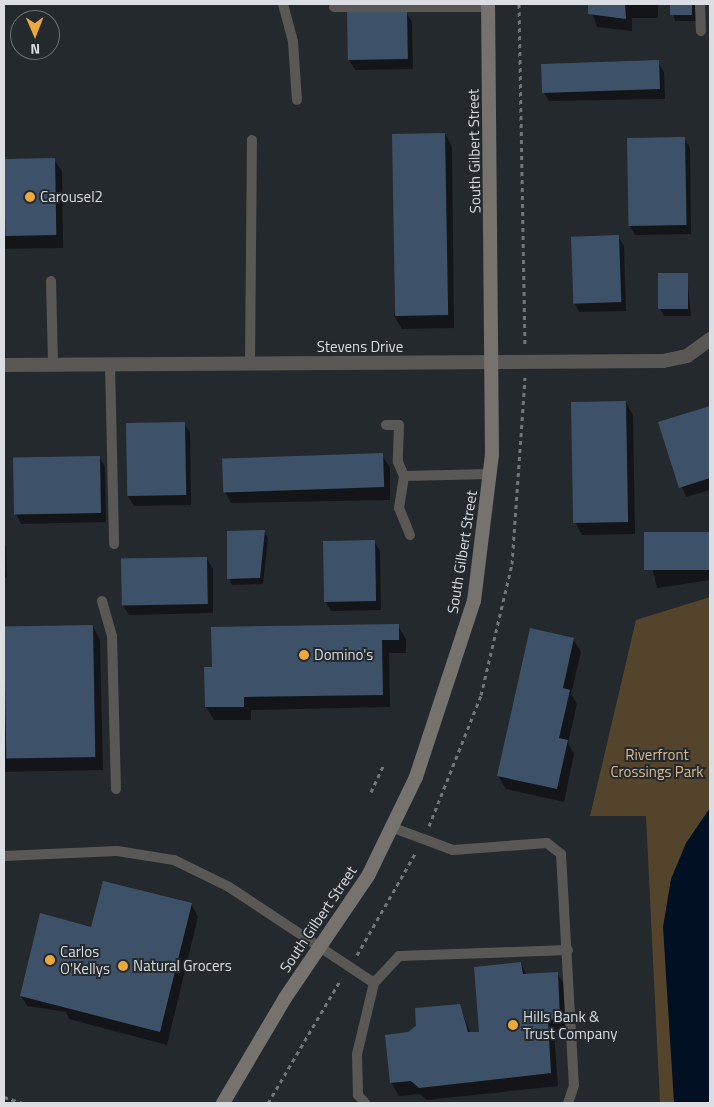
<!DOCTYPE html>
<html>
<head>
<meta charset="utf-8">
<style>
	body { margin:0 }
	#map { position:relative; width:714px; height:1107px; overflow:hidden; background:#24292e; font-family:"Titillium Web",sans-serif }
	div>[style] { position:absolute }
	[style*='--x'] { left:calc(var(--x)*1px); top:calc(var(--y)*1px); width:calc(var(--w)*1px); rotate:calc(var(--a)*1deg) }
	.green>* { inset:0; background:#55442c }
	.water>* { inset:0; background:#011022 }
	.shadow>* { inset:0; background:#0007 }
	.building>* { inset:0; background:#3d5268; transform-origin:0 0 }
	.path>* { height:3px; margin-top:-1.5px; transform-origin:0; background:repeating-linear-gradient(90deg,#71767a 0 4px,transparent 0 8px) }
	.service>* { height:10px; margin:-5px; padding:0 5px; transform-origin:5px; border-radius:5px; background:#5a5855 }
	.minor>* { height:14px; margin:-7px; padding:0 7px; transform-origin:7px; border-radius:7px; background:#5a5855 }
	.secondary>* { height:14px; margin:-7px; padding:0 7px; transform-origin:7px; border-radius:7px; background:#76726e }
	.dots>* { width:14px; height:14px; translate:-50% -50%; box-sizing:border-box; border:2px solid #24292e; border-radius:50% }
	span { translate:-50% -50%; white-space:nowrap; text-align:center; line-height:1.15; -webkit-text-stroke:4px #24292e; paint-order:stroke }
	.street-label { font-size:15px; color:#dadde1 }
	.poi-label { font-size:15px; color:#dadde1 }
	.left { translate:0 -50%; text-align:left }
	.park-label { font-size:15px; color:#ddb989 }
	.frame { position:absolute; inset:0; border:5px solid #dadde1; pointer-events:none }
	.north { position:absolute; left:10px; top:10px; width:50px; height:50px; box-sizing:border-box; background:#24292e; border:1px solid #6d7176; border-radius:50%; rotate:179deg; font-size:14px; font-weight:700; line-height:20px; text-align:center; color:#dadde1 }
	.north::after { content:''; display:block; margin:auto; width:18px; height:22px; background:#eda83c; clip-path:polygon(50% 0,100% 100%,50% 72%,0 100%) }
</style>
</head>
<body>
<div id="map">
	<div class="green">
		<div style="clip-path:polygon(710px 597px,710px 1103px,660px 1103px,646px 816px,590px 816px,636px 620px)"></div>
	</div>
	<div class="water">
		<div style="clip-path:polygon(710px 808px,710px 1103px,674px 1103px,663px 927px,671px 879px,686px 843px)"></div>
	</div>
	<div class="shadow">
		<div style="clip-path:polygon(589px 4px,658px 4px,658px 18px,632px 18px,632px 31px,597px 27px)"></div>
		<div style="clip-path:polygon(671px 4px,695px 4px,696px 21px,675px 21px)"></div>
		<div style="clip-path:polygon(406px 12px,412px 22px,413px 69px,355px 70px,349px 60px)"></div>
		<div style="clip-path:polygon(658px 62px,664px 72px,665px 99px,549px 101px,543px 91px)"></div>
		<div style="clip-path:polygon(445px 134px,452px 147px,454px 328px,402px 329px,394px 316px)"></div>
		<div style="clip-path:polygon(684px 138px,690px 148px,691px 234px,635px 235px,629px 225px)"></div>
		<div style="clip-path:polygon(54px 159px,62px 172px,63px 248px,4px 249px,4px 160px)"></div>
		<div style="clip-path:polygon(618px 236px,624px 246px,626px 311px,579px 312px,574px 302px)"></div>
		<div style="clip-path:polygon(687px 275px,691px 316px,664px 316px,660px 309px)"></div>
		<div style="clip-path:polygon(626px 402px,633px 415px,635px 534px,582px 535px,575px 522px,573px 403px)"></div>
		<div style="clip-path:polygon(710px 407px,710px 490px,686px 497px,659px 423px)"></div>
		<div style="clip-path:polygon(184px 423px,190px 433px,191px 505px,134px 506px,128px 496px,127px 424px)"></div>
		<div style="clip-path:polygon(382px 455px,390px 468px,390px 500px,231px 503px,224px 490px)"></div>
		<div style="clip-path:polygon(99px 457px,105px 467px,106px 522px,21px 524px,16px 514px)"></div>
		<div style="clip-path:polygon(264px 532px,268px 538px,263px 584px,232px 585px,229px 578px)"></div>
		<div style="clip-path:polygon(710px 534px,710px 580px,657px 588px,646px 542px)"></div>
		<div style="clip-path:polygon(374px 541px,380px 551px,381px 610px,331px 611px,325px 601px)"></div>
		<div style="clip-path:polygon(4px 542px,6px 546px,7px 578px,4px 578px)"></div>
		<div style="clip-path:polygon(207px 559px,213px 569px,213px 613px,129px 615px,123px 605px)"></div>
		<div style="clip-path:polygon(93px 626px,100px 640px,103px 770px,4px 772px,4px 628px)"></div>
		<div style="clip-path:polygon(398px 626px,406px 639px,406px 653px,389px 653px,390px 707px,251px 710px,251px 720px,214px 720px,206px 707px,206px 669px)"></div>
		<div style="clip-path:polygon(573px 639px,581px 652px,571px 694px,577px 704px,568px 743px,574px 754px,564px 802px,506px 789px,498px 776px)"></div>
		<div style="clip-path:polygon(191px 904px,198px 917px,167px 1045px,69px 1019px,66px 1012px,27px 1006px,21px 996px,91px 928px)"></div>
		<div style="clip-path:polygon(521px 963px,527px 975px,557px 973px,565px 986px,567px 1032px,554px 1033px,558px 1086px,427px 1100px,420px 1094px,399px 1096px,391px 1082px,408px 1033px,459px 1005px,471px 1034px,480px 1033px)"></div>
	</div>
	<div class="building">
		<div style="clip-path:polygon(588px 4px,625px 4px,626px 19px,588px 14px)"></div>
		<div style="left:670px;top:4px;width:22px;height:11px"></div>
		<div style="left:407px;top:10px;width:49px;height:60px;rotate:89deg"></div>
		<div style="left:659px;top:60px;width:29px;height:118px;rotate:88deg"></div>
		<div style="left:445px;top:133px;width:182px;height:53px;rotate:89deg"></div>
		<div style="left:685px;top:137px;width:88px;height:58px;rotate:89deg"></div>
		<div style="left:55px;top:158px;width:77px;height:51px;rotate:89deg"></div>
		<div style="left:619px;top:235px;width:67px;height:48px;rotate:88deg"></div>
		<div style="left:688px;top:273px;width:36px;height:30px;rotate:90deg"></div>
		<div style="left:626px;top:401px;width:121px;height:55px;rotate:89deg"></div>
		<div style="clip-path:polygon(710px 406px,710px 478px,679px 488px,658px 422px)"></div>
		<div style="left:185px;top:422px;width:73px;height:59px;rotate:89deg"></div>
		<div style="left:383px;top:453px;width:34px;height:161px;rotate:88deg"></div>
		<div style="left:100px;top:456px;width:57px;height:87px;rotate:89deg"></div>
		<div style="clip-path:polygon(265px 530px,260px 578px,227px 579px,227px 531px)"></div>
		<div style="left:710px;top:532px;width:38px;height:66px;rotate:90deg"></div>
		<div style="left:375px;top:540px;width:61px;height:52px;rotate:89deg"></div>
		<div style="left:207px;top:557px;width:47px;height:86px;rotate:89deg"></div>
		<div style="clip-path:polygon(399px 624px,399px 640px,382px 640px,383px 695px,244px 697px,244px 707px,205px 707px,204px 667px,212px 667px,211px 627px)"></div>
		<div style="left:93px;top:625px;width:132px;height:89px;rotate:89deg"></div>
		<div style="clip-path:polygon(530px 628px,574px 638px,563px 688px,570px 690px,559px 738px,568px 740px,557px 789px,497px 776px)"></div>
		<div style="clip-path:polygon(103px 881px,192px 903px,160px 1032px,20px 996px,40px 913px,91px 927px)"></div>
		<div style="clip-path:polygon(521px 962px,523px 974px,558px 972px,560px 1019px,548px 1020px,551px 1073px,419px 1088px,411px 1081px,390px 1083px,385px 1035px,408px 1032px,416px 1026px,415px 1008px,460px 1004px,468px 1032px,479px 1032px,474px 967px)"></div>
	</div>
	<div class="path">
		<div style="--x:519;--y:4;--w:342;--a:89"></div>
		<div style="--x:371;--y:792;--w:31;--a:-65"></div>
		<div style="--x:429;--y:826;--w:141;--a:-68.3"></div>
		<div style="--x:481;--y:695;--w:135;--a:-76.7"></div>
		<div style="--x:512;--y:564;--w:187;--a:-86"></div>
		<div style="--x:357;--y:955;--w:119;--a:-60.2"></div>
		<div style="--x:4;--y:1097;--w:20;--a:18"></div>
		<div style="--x:268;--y:1103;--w:144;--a:-59.5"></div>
	</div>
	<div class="service">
		<div style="--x:283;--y:4;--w:39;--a:75"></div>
		<div style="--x:293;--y:42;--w:58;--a:86.1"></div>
		<div style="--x:700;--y:4;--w:27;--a:88"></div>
		<div style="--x:334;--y:7;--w:155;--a:0"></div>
		<div style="--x:51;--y:281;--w:84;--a:88.6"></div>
		<div style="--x:110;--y:364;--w:180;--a:88.7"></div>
		<div style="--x:250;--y:364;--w:224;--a:-89.5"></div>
		<div style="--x:386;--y:425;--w:13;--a:0"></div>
		<div style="--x:399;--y:425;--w:37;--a:92"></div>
		<div style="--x:398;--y:462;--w:15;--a:67"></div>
		<div style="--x:410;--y:535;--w:29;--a:-112"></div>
		<div style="--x:399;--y:508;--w:32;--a:-81"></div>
		<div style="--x:404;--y:476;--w:86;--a:-1.3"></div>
		<div style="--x:102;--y:601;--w:37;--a:74"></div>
		<div style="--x:112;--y:637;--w:152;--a:88.5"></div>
		<div style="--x:391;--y:827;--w:66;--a:20.4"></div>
		<div style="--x:453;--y:850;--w:94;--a:-4.3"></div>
		<div style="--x:547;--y:843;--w:18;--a:38"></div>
		<div style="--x:561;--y:854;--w:231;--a:86.8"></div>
		<div style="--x:574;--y:1085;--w:19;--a:108"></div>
		<div style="--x:4;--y:856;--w:113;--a:-2.5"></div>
		<div style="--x:117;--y:851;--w:58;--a:9"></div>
		<div style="--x:174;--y:860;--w:61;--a:26.1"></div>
		<div style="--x:229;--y:887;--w:174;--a:33.5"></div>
		<div style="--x:374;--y:983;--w:37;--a:-47"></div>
		<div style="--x:399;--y:956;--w:169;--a:-2"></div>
		<div style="--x:365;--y:1103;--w:11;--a:-131"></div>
		<div style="--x:358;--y:1095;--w:41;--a:-91.4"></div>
		<div style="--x:357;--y:1054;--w:73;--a:-76.5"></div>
	</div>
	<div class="minor">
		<div style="--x:4;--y:365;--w:659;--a:-0.35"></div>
		<div style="--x:663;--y:361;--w:25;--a:-12"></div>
		<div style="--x:687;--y:356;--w:29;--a:-36"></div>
	</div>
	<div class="secondary">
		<div style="--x:223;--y:1103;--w:122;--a:-59.4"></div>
		<div style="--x:285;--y:998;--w:148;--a:-55.8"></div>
		<div style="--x:368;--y:876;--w:110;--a:-64.1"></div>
		<div style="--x:416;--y:777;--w:185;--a:-71.8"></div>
		<div style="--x:474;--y:601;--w:147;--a:-83"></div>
		<div style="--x:492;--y:455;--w:451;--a:-90.5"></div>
	</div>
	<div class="dots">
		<div style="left:30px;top:197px;background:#eda83c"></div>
		<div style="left:304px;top:655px;background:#eda83c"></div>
		<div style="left:50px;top:960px;background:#eda83c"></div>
		<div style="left:123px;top:966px;background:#eda83c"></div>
		<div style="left:513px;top:1025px;background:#eda83c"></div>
	</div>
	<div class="street-label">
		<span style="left:474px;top:151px;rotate:-91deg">South Gilbert Street</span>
		<span style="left:360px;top:347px">Stevens Drive</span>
		<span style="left:462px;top:552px;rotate:-81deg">South Gilbert Street</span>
		<span style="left:318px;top:919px;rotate:-56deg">South Gilbert Street</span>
	</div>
	<div class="poi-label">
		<span class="left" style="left:40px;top:197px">Carousel2</span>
		<span class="left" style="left:314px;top:655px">Domino's</span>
		<span class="left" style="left:60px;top:960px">Carlos<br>O'Kellys</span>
		<span class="left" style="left:133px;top:966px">Natural Grocers</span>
		<span class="left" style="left:523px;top:1025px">Hills Bank &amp;<br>Trust Company</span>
	</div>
	<div class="park-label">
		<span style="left:657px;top:763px">Riverfront<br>Crossings Park</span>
	</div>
	<div class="frame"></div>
	<div class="north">N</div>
</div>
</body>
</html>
